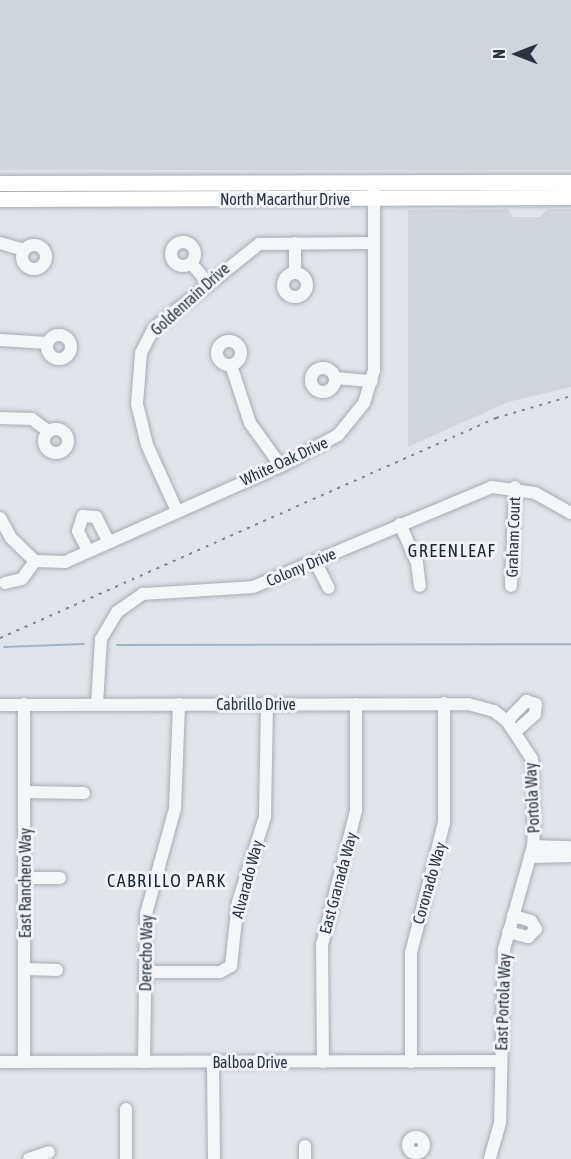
<!DOCTYPE html>
<html>
<head>
<meta charset="utf-8">
<style>
	body { margin:0 }
	#map { position:relative; width:571px; height:1159px; overflow:hidden; background:#e1e5ea; font-family:"Asap Condensed",sans-serif }
	div>[style] { position:absolute }
	[style*='--x'] { left:calc(var(--x)*1px); top:calc(var(--y)*1px); width:calc(var(--w)*1px); rotate:calc(var(--a)*1deg) }
	.built>* { inset:0; background:#d0d4db; transform-origin:0 0 }
	.stream>* { height:2px; margin:-1px; padding:0 1px; transform-origin:1px; border-radius:1px; background:#9eb5c8 }
	.roads { filter:drop-shadow(0 0 2px #a6acb4) drop-shadow(0 0 2px #a6acb4) }
	.minor>* { height:12px; margin:-6px; padding:0 6px; transform-origin:6px; border-radius:6px; background:#f4f6f8 }
	.minor>.ring { margin:-6px; padding:0; box-sizing:content-box; background:none; border:12px solid #f4f6f8; border-radius:50% }
	.major>* { height:15px; margin:-7.5px; padding:0 7.5px; transform-origin:7.5px; border-radius:7.5px; background:#fff }
	.rail>* { height:2px; margin-top:-1px; transform-origin:0; background:repeating-linear-gradient(90deg,#7b8693 0 3px,transparent 0 9px) }
	span { translate:-50% -50%; white-space:nowrap; text-align:center; line-height:1.15; -webkit-text-stroke:6px #f1f4f7; paint-order:stroke }
	.street-label { font-size:16px; color:#2a3441 }
	.neighbourhood-label { font-size:18px; color:#1c2532; letter-spacing:1.5px }
	.north { position:absolute; left:487px; top:24px; width:60px; height:60px; -webkit-text-stroke:4px #f1f4f7; paint-order:stroke; rotate:270deg; font-size:16px; font-weight:700; line-height:24px; text-align:center; color:#2a3441 }
	.north::after { content:''; display:block; margin:auto; width:21px; height:27px; background:#2a3441; clip-path:polygon(50% 0,100% 100%,50% 72%,0 100%) }
</style>
</head>
<body>
<div id="map">
	<div class="built">
		<div style="left:0;top:0;width:571px;height:170px"></div>
		<div style="clip-path:polygon(508px 209px,513px 217px,540px 217px,547px 209px,571px 209px,571px 387px,508px 402px,408px 447px,408px 210px)"></div>
	</div>
	<div class="stream">
		<div style="--x:117;--y:645;--w:454;--a:-0.1"></div>
		<div style="--x:4;--y:647;--w:80;--a:-2.1"></div>
	</div>
	<div class="roads">
		<div class="minor">
			<div class="ring" style="left:171px;top:242px;width:12px;height:12px"></div>
			<div style="--x:0;--y:243;--w:25;--a:16"></div>
			<div class="ring" style="left:22px;top:245px;width:12px;height:12px"></div>
			<div style="--x:191;--y:263;--w:25;--a:50"></div>
			<div style="--x:295;--y:273;--w:30;--a:-90"></div>
			<div class="ring" style="left:283px;top:273px;width:12px;height:12px"></div>
			<div class="ring" style="left:47px;top:335px;width:12px;height:12px"></div>
			<div style="--x:0;--y:340;--w:47;--a:3.7"></div>
			<div class="ring" style="left:217px;top:341px;width:12px;height:12px"></div>
			<div style="--x:231;--y:365;--w:61;--a:71.9"></div>
			<div style="--x:250;--y:423;--w:53;--a:54.2"></div>
			<div class="ring" style="left:311px;top:368px;width:12px;height:12px"></div>
			<div style="--x:335;--y:378;--w:37;--a:5"></div>
			<div style="--x:0;--y:418;--w:32;--a:2"></div>
			<div style="--x:32;--y:419;--w:20;--a:37"></div>
			<div class="ring" style="left:44px;top:429px;width:12px;height:12px"></div>
			<div style="--x:177;--y:511;--w:72;--a:-114.4"></div>
			<div style="--x:147;--y:445;--w:42;--a:-103.7"></div>
			<div style="--x:137;--y:404;--w:51;--a:-85.5"></div>
			<div style="--x:141;--y:353;--w:27;--a:-63"></div>
			<div style="--x:153;--y:329;--w:136;--a:-38.7"></div>
			<div style="--x:259;--y:244;--w:115;--a:-0.5"></div>
			<div style="--x:0;--y:518;--w:23;--a:61"></div>
			<div style="--x:11;--y:538;--w:33;--a:44"></div>
			<div style="--x:35;--y:561;--w:30;--a:2"></div>
			<div style="--x:65;--y:562;--w:236;--a:-24"></div>
			<div style="--x:281;--y:466;--w:65;--a:-28.5"></div>
			<div style="--x:338;--y:435;--w:41;--a:-50.9"></div>
			<div style="--x:364;--y:403;--w:34;--a:-73"></div>
			<div style="--x:374;--y:370;--w:181;--a:-90"></div>
			<div style="--x:400;--y:524;--w:43;--a:66.4"></div>
			<div style="--x:417;--y:563;--w:23;--a:83"></div>
			<div style="--x:88;--y:551;--w:22;--a:-117"></div>
			<div style="--x:78;--y:531;--w:16;--a:-72"></div>
			<div style="--x:83;--y:516;--w:13;--a:4"></div>
			<div style="--x:96;--y:517;--w:27;--a:63"></div>
			<div style="--x:315;--y:561;--w:30;--a:63"></div>
			<div style="--x:5;--y:583;--w:17;--a:-13"></div>
			<div style="--x:22;--y:579;--w:22;--a:-54"></div>
			<div style="--x:511;--y:586;--w:99;--a:-87.7"></div>
			<div style="--x:24;--y:704;--w:358;--a:90"></div>
			<div style="--x:97;--y:704;--w:65;--a:-86.5"></div>
			<div style="--x:101;--y:639;--w:31;--a:-59"></div>
			<div style="--x:117;--y:612;--w:32;--a:-35"></div>
			<div style="--x:143;--y:594;--w:110;--a:-3.6"></div>
			<div style="--x:253;--y:587;--w:259;--a:-22.7"></div>
			<div style="--x:492;--y:487;--w:43;--a:7.9"></div>
			<div style="--x:535;--y:493;--w:41;--a:29.1"></div>
			<div style="--x:0;--y:705;--w:468;--a:-0.1"></div>
			<div style="--x:468;--y:704;--w:27;--a:15"></div>
			<div style="--x:494;--y:711;--w:16;--a:38"></div>
			<div style="--x:507;--y:721;--w:45;--a:56.7"></div>
			<div style="--x:532;--y:759;--w:69;--a:88.3"></div>
			<div style="--x:534;--y:828;--w:18;--a:93"></div>
			<div style="--x:533;--y:846;--w:107;--a:105.7"></div>
			<div style="--x:504;--y:949;--w:174;--a:91.3"></div>
			<div style="--x:500;--y:1123;--w:37;--a:106"></div>
			<div style="--x:507;--y:721;--w:28;--a:-46"></div>
			<div style="--x:526;--y:701;--w:10;--a:17"></div>
			<div style="--x:536;--y:704;--w:10;--a:96"></div>
			<div style="--x:535;--y:714;--w:25;--a:138"></div>
			<div style="--x:24;--y:792;--w:60;--a:1"></div>
			<div style="--x:533;--y:846;--w:38;--a:2"></div>
			<div style="--x:531;--y:857;--w:40;--a:-1.4"></div>
			<div style="--x:25;--y:878;--w:35;--a:0"></div>
			<div style="--x:508;--y:932;--w:21;--a:14"></div>
			<div style="--x:528;--y:937;--w:11;--a:-45"></div>
			<div style="--x:536;--y:929;--w:9;--a:-122"></div>
			<div style="--x:531;--y:921;--w:19;--a:-164"></div>
			<div style="--x:26;--y:969;--w:31;--a:2"></div>
			<div style="--x:145;--y:972;--w:75;--a:0"></div>
			<div style="--x:220;--y:972;--w:13;--a:-29"></div>
			<div style="--x:231;--y:966;--w:64;--a:-83.8"></div>
			<div style="--x:238;--y:902;--w:89;--a:-72.4"></div>
			<div style="--x:265;--y:817;--w:113;--a:-89"></div>
			<div style="--x:0;--y:1062;--w:500;--a:-0.11"></div>
			<div style="--x:144;--y:1062;--w:148;--a:-89.2"></div>
			<div style="--x:146;--y:914;--w:109;--a:-74.6"></div>
			<div style="--x:175;--y:809;--w:105;--a:-87.8"></div>
			<div style="--x:213;--y:1062;--w:97;--a:89.4"></div>
			<div style="--x:323;--y:1062;--w:117;--a:-90.5"></div>
			<div style="--x:322;--y:945;--w:138;--a:-75.8"></div>
			<div style="--x:356;--y:811;--w:107;--a:-90"></div>
			<div style="--x:411;--y:1062;--w:109;--a:-90"></div>
			<div style="--x:411;--y:953;--w:134;--a:-75.8"></div>
			<div style="--x:444;--y:823;--w:120;--a:-90"></div>
			<div class="ring" style="left:408px;top:1137px;width:4px;height:4px"></div>
			<div style="--x:305;--y:1146;--w:13;--a:90"></div>
			<div style="--x:29;--y:1159;--w:21;--a:-19"></div>
			<div style="--x:126;--y:1159;--w:50;--a:-90"></div>
		</div>
		<div class="major">
			<div style="--x:0;--y:183;--w:571;--a:-0.1"></div>
			<div style="--x:0;--y:199;--w:571;--a:-0.2"></div>
		</div>
	</div>
	<div class="rail">
		<div style="--x:0;--y:638;--w:543;--a:-23.92"></div>
		<div style="--x:496;--y:418;--w:78;--a:-16.3"></div>
	</div>
	<div class="street-label">
		<span style="left:285px;top:199px">North Macarthur Drive</span>
		<span style="left:190px;top:299px;rotate:-42deg">Goldenrain Drive</span>
		<span style="left:284px;top:461px;rotate:-25deg">White Oak Drive</span>
		<span style="left:513px;top:537px;rotate:-88deg">Graham Court</span>
		<span style="left:301px;top:567px;rotate:-23deg">Colony Drive</span>
		<span style="left:256px;top:704px">Cabrillo Drive</span>
		<span style="left:532px;top:798px;rotate:-93deg">Portola Way</span>
		<span style="left:247px;top:879px;rotate:-75deg">Alvarado Way</span>
		<span style="left:25px;top:883px;rotate:-90deg">East Ranchero Way</span>
		<span style="left:338px;top:883px;rotate:-75deg">East Granada Way</span>
		<span style="left:429px;top:883px;rotate:-74deg">Coronado Way</span>
		<span style="left:146px;top:953px;rotate:-89deg">Derecho Way</span>
		<span style="left:503px;top:1002px;rotate:-88deg">East Portola Way</span>
		<span style="left:250px;top:1062px">Balboa Drive</span>
	</div>
	<div class="neighbourhood-label">
		<span style="left:452px;top:551px">GREENLEAF</span>
		<span style="left:167px;top:881px">CABRILLO PARK</span>
	</div>
	<div class="north">N</div>
</div>
</body>
</html>
